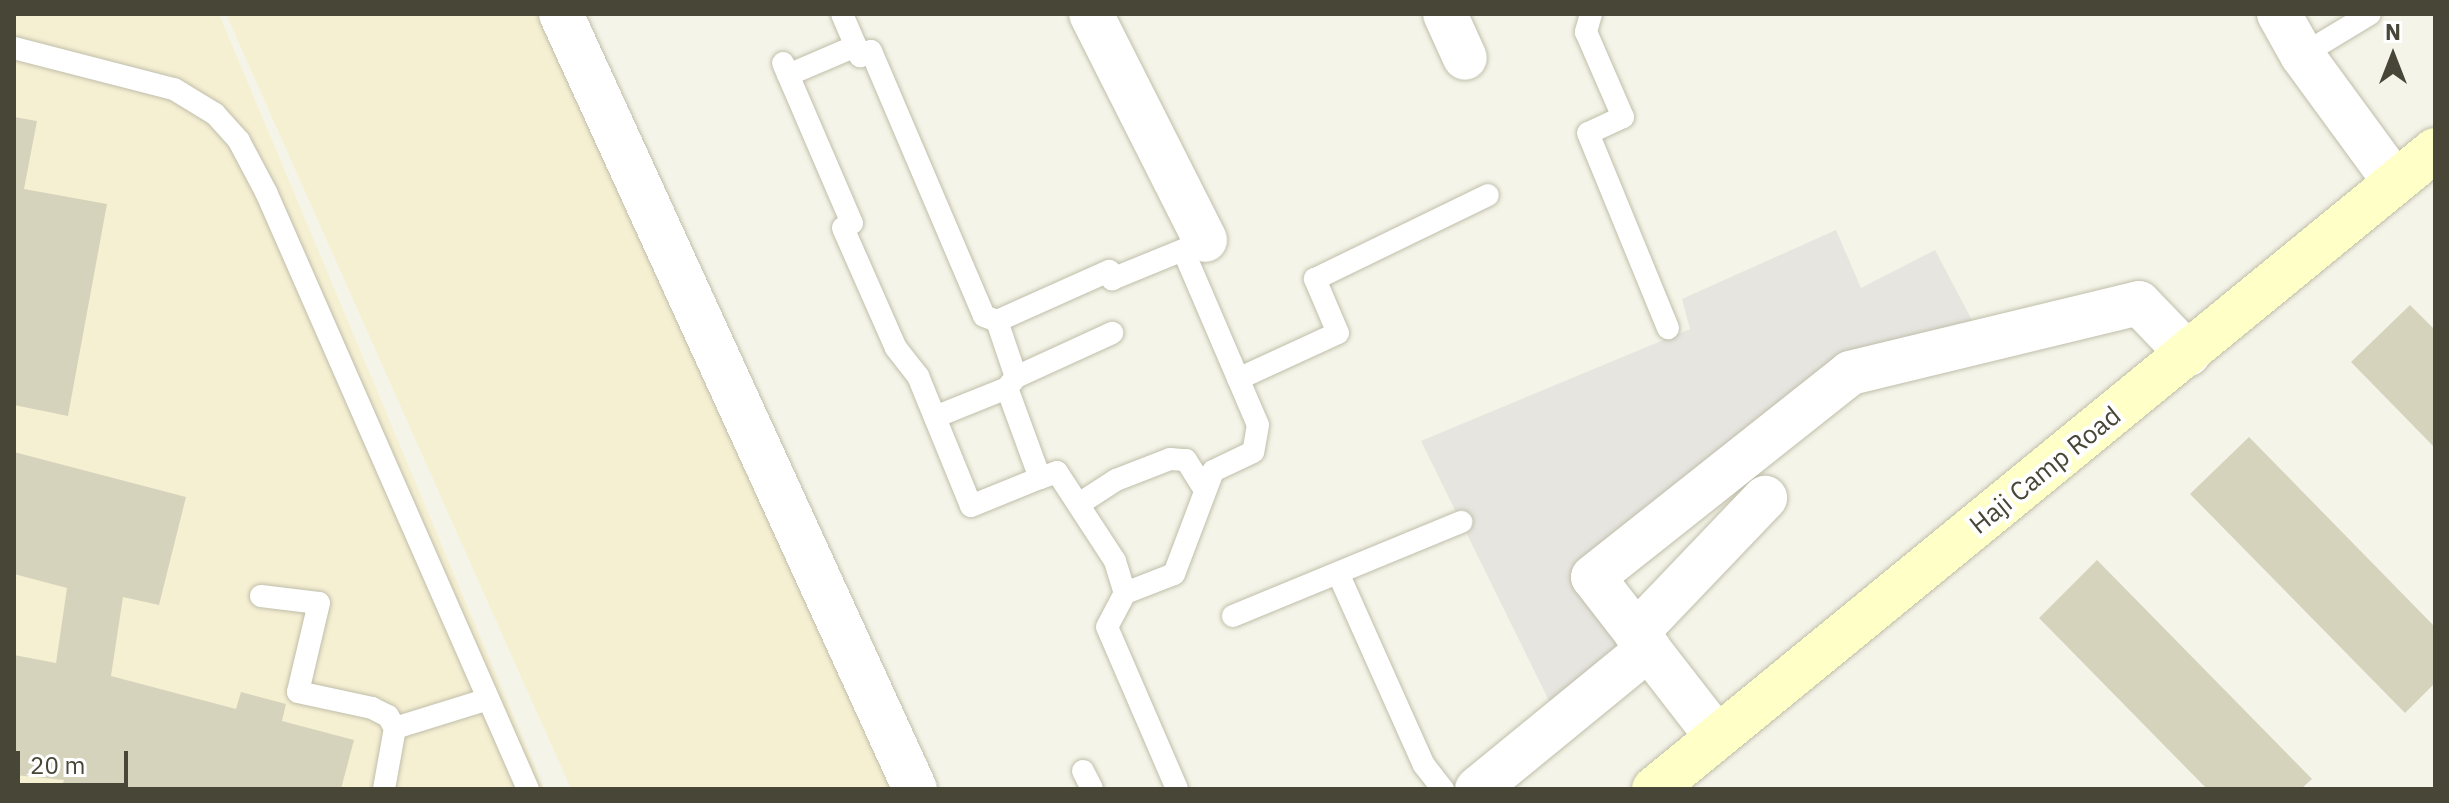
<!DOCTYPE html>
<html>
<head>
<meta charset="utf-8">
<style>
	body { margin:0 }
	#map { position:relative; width:2449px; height:803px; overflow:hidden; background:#f4f4e8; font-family:"IBM Plex Sans",sans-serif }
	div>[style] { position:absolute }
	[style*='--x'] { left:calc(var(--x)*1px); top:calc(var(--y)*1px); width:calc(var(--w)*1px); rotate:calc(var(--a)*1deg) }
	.commercial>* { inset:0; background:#f6f0d3 }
	.parking>* { inset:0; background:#e6e5e0 }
	.building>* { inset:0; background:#d6d3bd }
	.roads { filter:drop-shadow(0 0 2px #c0beaa) drop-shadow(0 0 2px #c0beaa) }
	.lane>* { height:22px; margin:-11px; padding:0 11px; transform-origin:11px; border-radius:11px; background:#fff }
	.street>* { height:44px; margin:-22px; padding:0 22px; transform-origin:22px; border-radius:22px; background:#fff }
	.secondary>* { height:44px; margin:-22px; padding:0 22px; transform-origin:22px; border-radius:22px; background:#ffffc8 }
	span { translate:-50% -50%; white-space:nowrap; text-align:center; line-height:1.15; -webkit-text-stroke:8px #fff; paint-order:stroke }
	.street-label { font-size:26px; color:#484637 }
	.frame { position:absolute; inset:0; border:16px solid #484637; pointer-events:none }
	.north { position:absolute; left:2353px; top:16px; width:80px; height:80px; -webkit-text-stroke:6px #fff; paint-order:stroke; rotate:0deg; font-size:22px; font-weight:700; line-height:32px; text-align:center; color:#484637 }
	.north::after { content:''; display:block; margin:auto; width:28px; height:36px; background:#484637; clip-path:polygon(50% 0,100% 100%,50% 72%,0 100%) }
	.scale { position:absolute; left:16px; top:751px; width:112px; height:36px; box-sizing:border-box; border:4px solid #484637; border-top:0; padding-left:10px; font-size:24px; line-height:28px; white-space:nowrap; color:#484637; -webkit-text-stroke:6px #fff; paint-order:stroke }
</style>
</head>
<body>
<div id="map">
	<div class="commercial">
		<div style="clip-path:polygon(14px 14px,219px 14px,544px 789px,14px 789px)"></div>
		<div style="clip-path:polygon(226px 14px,554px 14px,896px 789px,571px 789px)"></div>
	</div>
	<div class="parking">
		<div style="clip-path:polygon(1836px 230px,1861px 288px,1935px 250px,1983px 341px,1850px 373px,1594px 577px,1649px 648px,1559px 721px,1421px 441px,1690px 329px,1682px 299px)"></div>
	</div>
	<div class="building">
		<div style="clip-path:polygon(14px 117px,37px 121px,24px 189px,107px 204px,68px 416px,14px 405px)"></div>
		<div style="clip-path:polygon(2410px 305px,2435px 330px,2435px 448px,2351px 362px)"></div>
		<div style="clip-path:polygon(2249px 437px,2435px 627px,2435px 683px,2405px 713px,2190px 494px)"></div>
		<div style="clip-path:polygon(14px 452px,186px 497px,159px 605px,123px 597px,111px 676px,236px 709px,241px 692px,286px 704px,282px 721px,354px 740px,341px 789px,61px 789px,64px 780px,14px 775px,14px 655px,56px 663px,67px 588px,14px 574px)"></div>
		<div style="clip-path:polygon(2097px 560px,2312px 779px,2301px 789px,2207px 789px,2039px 618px)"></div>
	</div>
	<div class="roads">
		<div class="lane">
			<div style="--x:842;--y:14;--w:46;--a:66.8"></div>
			<div style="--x:860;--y:56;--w:12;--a:-24"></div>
			<div style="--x:871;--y:51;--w:288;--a:66.9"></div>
			<div style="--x:984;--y:316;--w:14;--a:21"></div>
			<div style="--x:997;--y:321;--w:59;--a:71.3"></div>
			<div style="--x:1591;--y:14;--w:19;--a:106"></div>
			<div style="--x:1586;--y:32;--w:93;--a:66.5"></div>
			<div style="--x:1623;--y:117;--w:38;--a:155"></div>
			<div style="--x:1588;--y:133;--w:211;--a:67.7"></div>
			<div style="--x:14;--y:48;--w:165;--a:14.4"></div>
			<div style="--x:174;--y:89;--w:48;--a:31.4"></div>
			<div style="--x:215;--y:114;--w:36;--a:48"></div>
			<div style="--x:239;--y:141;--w:58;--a:62.1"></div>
			<div style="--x:266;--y:192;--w:652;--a:66.31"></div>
			<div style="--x:2302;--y:55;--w:79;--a:-31.1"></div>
			<div style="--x:783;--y:63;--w:174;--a:66.7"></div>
			<div style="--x:852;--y:223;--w:10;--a:151"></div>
			<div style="--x:843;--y:228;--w:131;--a:66.2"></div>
			<div style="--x:896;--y:348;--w:36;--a:52"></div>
			<div style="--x:918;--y:376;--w:140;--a:67.8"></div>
			<div style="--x:971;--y:506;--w:74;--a:-22.1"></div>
			<div style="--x:788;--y:75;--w:74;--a:-23.1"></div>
			<div style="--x:997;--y:321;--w:123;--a:-24.1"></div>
			<div style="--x:1109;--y:271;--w:9;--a:69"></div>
			<div style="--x:1112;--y:279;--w:77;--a:-22.2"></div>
			<div style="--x:1183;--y:250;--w:190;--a:66.8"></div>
			<div style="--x:1258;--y:425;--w:27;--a:100"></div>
			<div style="--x:1253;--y:452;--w:44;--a:154.6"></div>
			<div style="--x:1213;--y:471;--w:110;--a:110.7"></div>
			<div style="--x:1174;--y:574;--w:53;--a:158.8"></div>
			<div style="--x:1238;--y:379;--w:110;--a:-24.7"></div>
			<div style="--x:1338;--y:333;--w:59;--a:-113.1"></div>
			<div style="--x:1315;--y:279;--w:192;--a:-25.9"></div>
			<div style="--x:1007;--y:388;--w:96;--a:69.9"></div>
			<div style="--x:1040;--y:478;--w:18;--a:-19"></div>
			<div style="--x:1057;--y:472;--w:106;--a:56.9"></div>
			<div style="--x:1115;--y:561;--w:34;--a:73"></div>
			<div style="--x:1125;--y:593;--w:38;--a:118"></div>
			<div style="--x:1107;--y:627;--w:176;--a:66.6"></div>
			<div style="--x:935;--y:417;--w:78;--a:-21.9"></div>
			<div style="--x:1007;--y:388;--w:14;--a:-51"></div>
			<div style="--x:1016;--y:377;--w:106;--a:-24.6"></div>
			<div style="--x:1079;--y:504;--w:44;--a:-33"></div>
			<div style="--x:1116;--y:480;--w:58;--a:-21.3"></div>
			<div style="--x:1170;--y:459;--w:16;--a:4"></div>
			<div style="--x:1186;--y:460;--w:36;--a:58"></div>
			<div style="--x:1338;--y:573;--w:210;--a:65.9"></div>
			<div style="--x:1424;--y:765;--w:31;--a:52"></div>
			<div style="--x:261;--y:596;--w:58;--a:6.9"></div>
			<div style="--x:319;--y:603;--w:91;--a:103.3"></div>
			<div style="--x:298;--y:692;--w:76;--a:12.2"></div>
			<div style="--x:372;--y:708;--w:18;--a:27"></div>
			<div style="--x:388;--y:716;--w:14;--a:60"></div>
			<div style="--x:395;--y:728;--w:97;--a:-17.3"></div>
			<div style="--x:1233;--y:616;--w:247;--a:-22.4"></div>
			<div style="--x:1083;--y:771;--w:20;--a:63"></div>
			<div style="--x:384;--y:789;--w:62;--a:-79.8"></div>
		</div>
		<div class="street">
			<div style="--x:561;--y:14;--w:852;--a:65.45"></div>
			<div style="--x:1091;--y:14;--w:253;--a:63.2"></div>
			<div style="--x:1445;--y:14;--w:48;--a:65.6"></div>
			<div style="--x:2279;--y:14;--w:47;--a:60.7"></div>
			<div style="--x:2302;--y:55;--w:157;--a:53.8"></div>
			<div style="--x:1636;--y:633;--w:187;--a:-46.3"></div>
			<div style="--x:1717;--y:737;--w:202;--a:-127.8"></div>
			<div style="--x:1593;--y:577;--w:328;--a:-38.4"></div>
			<div style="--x:1850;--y:373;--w:297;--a:-13.6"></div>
			<div style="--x:2139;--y:303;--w:71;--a:46.1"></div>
			<div style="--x:1477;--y:789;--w:222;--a:-39.3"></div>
		</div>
		<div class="secondary">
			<div style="--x:1654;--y:789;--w:1009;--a:-39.29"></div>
		</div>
	</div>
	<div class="street-label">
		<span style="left:2045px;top:470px;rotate:-39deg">Haji Camp Road</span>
	</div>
	<div class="frame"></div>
	<div class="north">N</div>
	<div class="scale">20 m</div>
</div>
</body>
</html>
